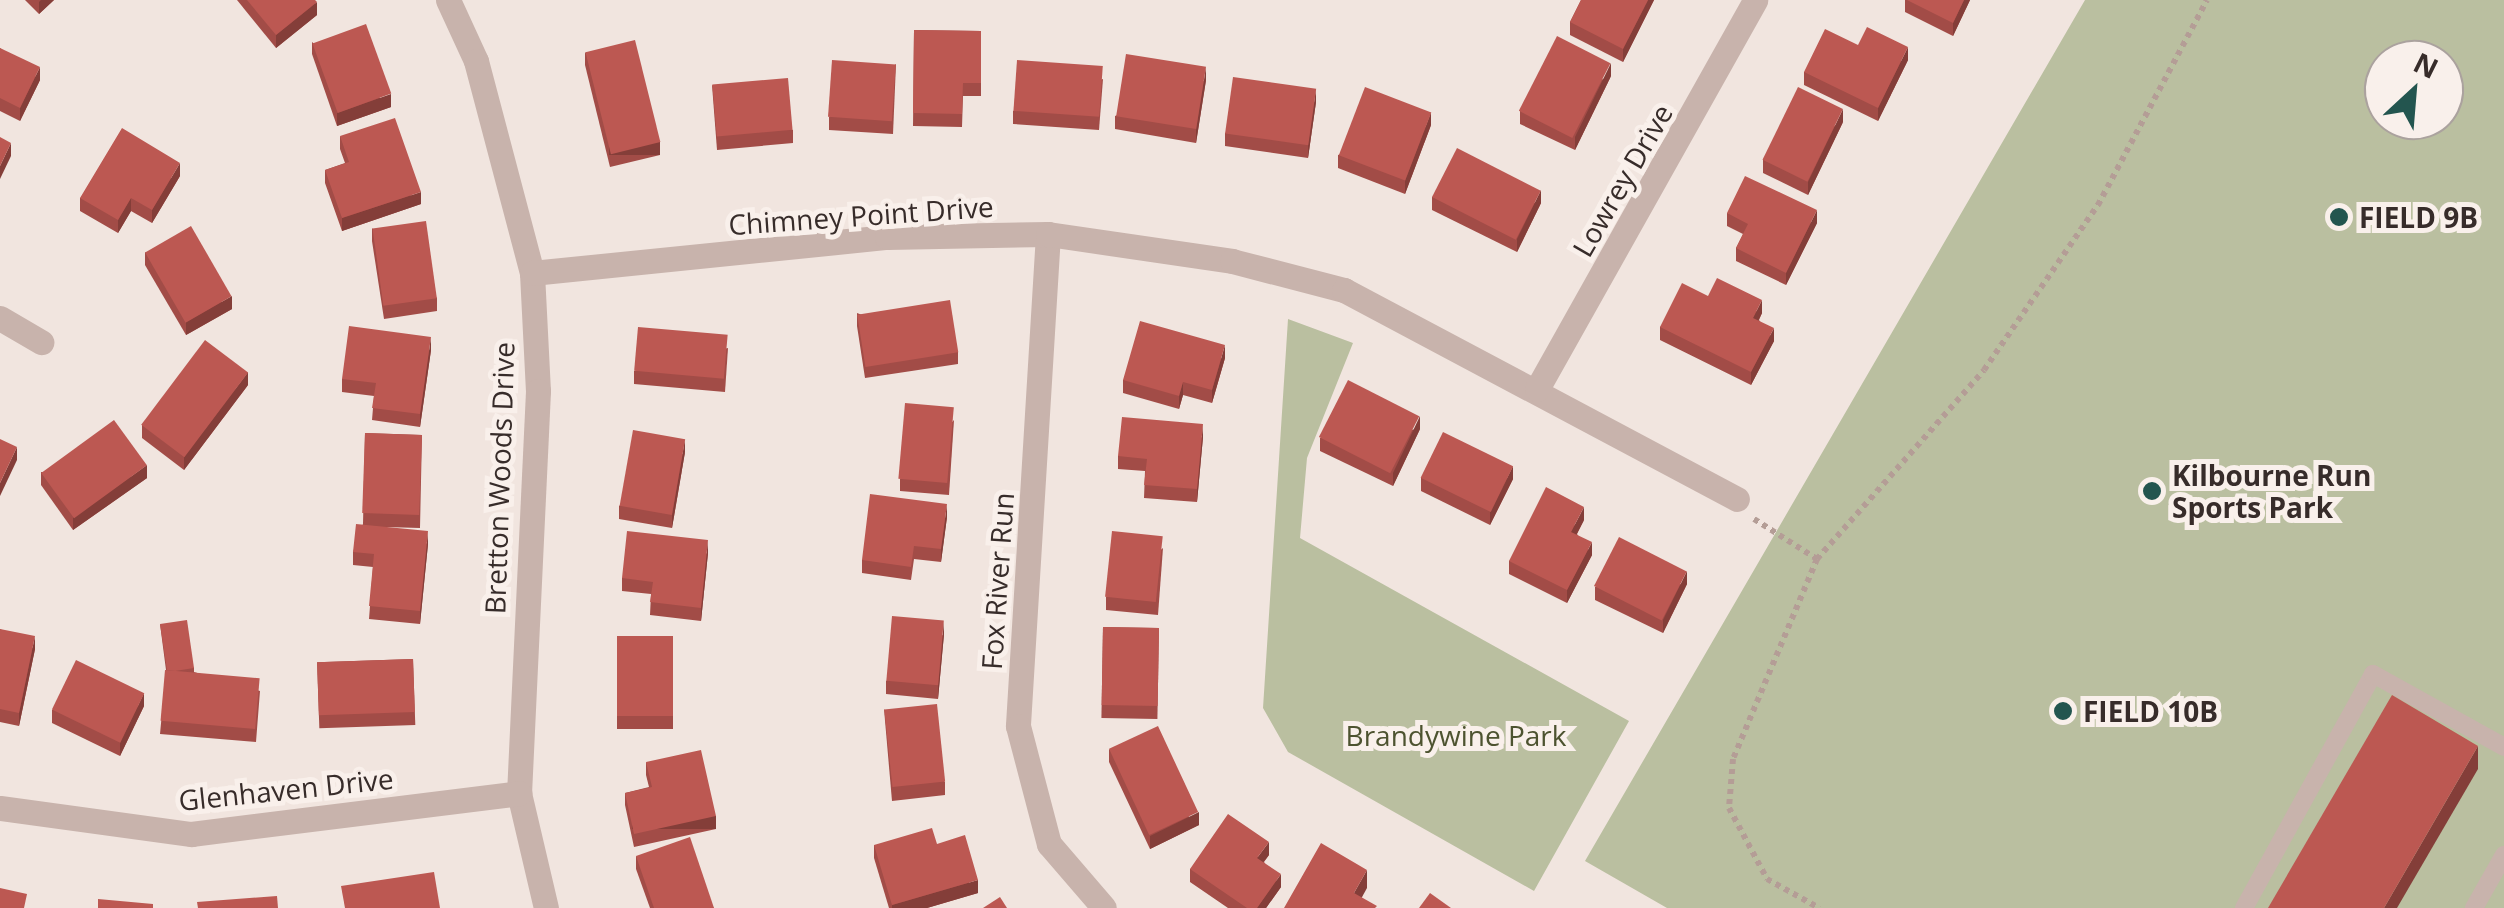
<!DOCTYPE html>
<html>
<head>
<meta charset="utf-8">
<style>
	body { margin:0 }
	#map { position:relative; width:2504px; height:908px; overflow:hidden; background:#f1e5df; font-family:"Open Sans",sans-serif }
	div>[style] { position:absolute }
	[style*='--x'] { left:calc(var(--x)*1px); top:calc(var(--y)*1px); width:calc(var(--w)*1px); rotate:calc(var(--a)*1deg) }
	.green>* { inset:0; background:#babfa0 }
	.path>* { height:6px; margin-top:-3px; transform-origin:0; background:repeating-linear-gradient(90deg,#b49d96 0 5px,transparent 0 10px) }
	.service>* { height:18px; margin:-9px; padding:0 9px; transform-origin:9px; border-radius:9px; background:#c8b3ac }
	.minor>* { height:25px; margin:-12.5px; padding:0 12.5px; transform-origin:12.5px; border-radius:12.5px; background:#c8b3ac }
	.wall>* { inset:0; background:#a24c47; transform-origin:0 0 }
	.shaded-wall>* { inset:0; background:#843e39; transform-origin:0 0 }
	.building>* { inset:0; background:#bc5852; transform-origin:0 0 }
	.dots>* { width:28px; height:28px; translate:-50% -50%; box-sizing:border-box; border:5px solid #f9f0eb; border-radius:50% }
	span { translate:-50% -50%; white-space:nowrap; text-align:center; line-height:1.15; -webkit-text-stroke:10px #f9f0eb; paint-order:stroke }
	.street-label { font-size:28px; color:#372c2a }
	.poi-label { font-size:28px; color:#372c2a; font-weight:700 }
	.left { translate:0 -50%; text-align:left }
	.park-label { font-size:28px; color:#4d5330 }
	.north { position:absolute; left:2364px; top:40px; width:100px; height:100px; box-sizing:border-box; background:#f9f0eb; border:2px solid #aba29e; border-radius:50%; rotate:26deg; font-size:28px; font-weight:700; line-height:40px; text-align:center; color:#372c2a }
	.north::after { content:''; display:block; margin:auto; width:35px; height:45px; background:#23554f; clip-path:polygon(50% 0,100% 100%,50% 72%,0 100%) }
</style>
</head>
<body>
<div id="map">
	<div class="green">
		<div style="clip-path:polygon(evenodd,2085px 0,2504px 0,2504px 908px,1667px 908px,1585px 861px,2085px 0,2384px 60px,2444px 60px,2444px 120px,2384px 120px,2384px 60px)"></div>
		<div style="clip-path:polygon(1288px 319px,1353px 343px,1307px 458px,1300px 538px,1629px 721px,1534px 891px,1288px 752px,1263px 708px)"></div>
	</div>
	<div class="path">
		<div style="--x:1754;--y:519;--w:75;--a:32.4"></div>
		<div style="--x:1817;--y:559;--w:217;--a:112.8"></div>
		<div style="--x:1733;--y:759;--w:49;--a:94.7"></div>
		<div style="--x:1729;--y:808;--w:81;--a:61.8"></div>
		<div style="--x:1767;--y:879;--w:60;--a:29.1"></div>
		<div style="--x:1817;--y:559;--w:252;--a:-48.5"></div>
		<div style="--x:1984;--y:370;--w:201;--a:-55.4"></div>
		<div style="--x:2098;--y:205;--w:232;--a:-62"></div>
	</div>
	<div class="service">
		<div style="--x:2244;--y:908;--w:267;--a:-61.1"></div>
		<div style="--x:2373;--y:674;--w:150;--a:29.1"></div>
		<div style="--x:2474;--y:908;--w:61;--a:-60.5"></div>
	</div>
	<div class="minor">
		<div style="--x:448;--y:0;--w:67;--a:65.3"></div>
		<div style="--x:476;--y:61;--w:219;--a:75.2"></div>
		<div style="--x:532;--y:273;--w:118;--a:87.1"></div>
		<div style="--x:538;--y:391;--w:402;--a:92.7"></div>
		<div style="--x:519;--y:793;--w:118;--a:76.8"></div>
		<div style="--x:1048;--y:234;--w:493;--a:93.5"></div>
		<div style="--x:1018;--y:726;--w:122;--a:75.3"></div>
		<div style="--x:1049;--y:844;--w:84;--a:49.3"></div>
		<div style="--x:532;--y:273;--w:357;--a:-5.8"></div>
		<div style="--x:887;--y:237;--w:161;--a:-1.1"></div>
		<div style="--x:1048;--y:234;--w:186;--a:8.3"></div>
		<div style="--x:1232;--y:261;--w:116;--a:14.5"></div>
		<div style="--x:1344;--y:290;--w:445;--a:28"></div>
		<div style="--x:0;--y:318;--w:48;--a:30.3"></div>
		<div style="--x:1537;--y:389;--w:446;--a:-60.7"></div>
		<div style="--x:0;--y:808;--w:193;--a:7.8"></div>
		<div style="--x:191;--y:834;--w:331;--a:-7.1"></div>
	</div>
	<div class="wall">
		<div style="clip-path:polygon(25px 0,54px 0,39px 14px)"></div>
		<div style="clip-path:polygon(237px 0,315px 0,317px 15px,276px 48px)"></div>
		<div style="clip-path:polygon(1581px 0,1654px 0,1623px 62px,1570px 35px,1570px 22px)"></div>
		<div style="clip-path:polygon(1905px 0,1970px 0,1953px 36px,1905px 12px)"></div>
		<div style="clip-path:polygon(914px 30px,981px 31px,981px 96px,963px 96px,962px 127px,913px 126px)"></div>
		<div style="clip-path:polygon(312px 42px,391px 107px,337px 126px,312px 54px)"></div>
		<div style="clip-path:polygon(0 48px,40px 80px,20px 121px,0 111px)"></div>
		<div style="clip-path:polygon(585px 52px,660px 155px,610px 167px,585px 65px)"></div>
		<div style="clip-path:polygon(1908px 60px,1878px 121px,1804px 85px,1804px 72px)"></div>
		<div style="clip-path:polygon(896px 64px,893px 134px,829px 130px,829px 117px)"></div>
		<div style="clip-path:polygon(1611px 76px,1575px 150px,1520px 124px,1520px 111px)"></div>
		<div style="clip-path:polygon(1103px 79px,1099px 130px,1013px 124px,1013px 111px)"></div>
		<div style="clip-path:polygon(1206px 80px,1196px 143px,1115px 129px,1115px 116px)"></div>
		<div style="clip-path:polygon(712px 85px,793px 130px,793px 143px,717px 150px)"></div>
		<div style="clip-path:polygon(1316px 102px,1308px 158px,1225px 146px,1225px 133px)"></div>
		<div style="clip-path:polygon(1843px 122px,1808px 195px,1763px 173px,1763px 160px)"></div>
		<div style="clip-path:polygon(1431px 125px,1405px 194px,1338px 168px,1338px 155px)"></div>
		<div style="clip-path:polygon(340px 136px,421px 204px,342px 231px,325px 183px,325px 170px,345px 163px,340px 149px)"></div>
		<div style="clip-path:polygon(180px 176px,152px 223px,131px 211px,118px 233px,80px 211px,80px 198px)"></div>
		<div style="clip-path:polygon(1432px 197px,1541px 203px,1517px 252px,1432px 210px)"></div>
		<div style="clip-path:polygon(1727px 213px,1817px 223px,1786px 285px,1736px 261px,1736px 248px,1743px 234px,1727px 226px)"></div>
		<div style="clip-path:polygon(372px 228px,437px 298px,437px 311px,384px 319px,372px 241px)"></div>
		<div style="clip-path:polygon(145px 252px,232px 309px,186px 335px,145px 265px)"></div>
		<div style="clip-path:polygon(1708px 296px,1762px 313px,1759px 320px,1774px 341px,1751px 385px,1660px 340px,1660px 327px)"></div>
		<div style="clip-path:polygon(857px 313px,958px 352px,958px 364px,865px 378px,857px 326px)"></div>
		<div style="clip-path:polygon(728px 348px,725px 392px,634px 384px,634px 371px)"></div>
		<div style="clip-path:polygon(431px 350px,420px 427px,372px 420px,374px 396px,342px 392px,342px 379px)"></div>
		<div style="clip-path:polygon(1225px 358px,1212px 403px,1183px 395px,1179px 409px,1123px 393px,1123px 380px)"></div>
		<div style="clip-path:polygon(248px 385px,184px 470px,142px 438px,142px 425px)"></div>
		<div style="clip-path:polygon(954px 420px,949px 495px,900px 491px,900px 479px)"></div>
		<div style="clip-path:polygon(1420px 429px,1393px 486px,1320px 451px,1320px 438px)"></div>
		<div style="clip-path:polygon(365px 433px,422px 435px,420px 528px,385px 527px,428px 544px,420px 624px,369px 619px,373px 567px,353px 565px,353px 552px,363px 524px)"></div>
		<div style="clip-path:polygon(1203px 437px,1197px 502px,1144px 498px,1145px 471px,1118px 469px,1118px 456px)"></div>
		<div style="clip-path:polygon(685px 452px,672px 528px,619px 519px,619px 506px)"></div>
		<div style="clip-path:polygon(41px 472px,147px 478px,73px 530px,41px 485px)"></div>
		<div style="clip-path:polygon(1421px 478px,1513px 479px,1490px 525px,1421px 491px)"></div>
		<div style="clip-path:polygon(947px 517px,941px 562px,914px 559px,911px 580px,862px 573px,862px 560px)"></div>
		<div style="clip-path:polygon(1584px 520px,1577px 534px,1592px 555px,1567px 603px,1509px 574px,1509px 561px)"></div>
		<div style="clip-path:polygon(1163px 548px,1158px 615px,1106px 610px,1106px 597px)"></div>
		<div style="clip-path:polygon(708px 553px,701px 621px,650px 615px,651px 594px,622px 591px,622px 578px)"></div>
		<div style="clip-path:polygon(1687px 584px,1663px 633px,1595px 600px,1595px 587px)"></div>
		<div style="clip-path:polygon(160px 624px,194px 668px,194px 672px,260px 691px,256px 742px,160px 734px,166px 670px)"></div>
		<div style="left:1103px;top:627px;width:56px;height:91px;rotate:1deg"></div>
		<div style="clip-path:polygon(0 629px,35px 649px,19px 726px,0 722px)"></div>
		<div style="clip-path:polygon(944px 634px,938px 699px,886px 694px,886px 681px)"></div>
		<div style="left:617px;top:636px;width:56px;height:93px"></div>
		<div style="left:413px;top:659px;width:66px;height:96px;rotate:88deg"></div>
		<div style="clip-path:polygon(144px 706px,120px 756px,52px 723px,52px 710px)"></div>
		<div style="clip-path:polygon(884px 709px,945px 782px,945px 795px,892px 801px)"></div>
		<div style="clip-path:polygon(1109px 749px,1199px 825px,1150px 849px,1109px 762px)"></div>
		<div style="clip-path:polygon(646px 762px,716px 829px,634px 847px,625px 805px,625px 793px,649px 787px,646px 775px)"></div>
		<div style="clip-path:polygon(937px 844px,978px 893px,927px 908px,889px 908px,874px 858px,874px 845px)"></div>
		<div style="clip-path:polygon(1269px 855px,1264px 862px,1281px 887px,1266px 908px,1228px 908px,1190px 882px,1190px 869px)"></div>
		<div style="clip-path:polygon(636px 856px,714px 908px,650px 908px,636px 869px)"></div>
	</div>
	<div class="shaded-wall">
		<div style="clip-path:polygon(41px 0,54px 0,39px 14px,39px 2px)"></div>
		<div style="clip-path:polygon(1648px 0,1654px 0,1623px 62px,1623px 49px)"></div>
		<div style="clip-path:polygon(1964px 0,1970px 0,1953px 36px,1953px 23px)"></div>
		<div style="clip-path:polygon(317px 2px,317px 15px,276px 48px,276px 35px)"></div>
		<div style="clip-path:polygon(1908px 47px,1908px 60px,1878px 121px,1878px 108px)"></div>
		<div style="clip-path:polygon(1611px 63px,1611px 76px,1575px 150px,1575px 137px)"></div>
		<div style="clip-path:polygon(40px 67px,40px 80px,20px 121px,20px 108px)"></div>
		<div style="clip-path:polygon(1206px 67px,1206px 80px,1196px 143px,1196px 130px)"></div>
		<div style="clip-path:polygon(1316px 89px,1316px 102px,1308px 158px,1308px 145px)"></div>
		<div style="clip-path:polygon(391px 94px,391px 107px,337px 126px,337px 113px)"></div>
		<div style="clip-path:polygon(1843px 109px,1843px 122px,1808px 195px,1808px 182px)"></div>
		<div style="clip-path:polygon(1431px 112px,1431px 125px,1405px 194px,1405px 181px)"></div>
		<div style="left:660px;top:142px;width:13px;height:51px;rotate:90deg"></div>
		<div style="clip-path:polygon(11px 143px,11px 156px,0 179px,0 166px)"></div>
		<div style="clip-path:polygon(180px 163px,180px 176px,152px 223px,152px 210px)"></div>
		<div style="clip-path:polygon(1541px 190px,1541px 203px,1517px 252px,1517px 239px)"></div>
		<div style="clip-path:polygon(421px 192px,421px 204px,342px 231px,342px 218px)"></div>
		<div style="clip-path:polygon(131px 198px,131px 211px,118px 233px,118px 220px)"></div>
		<div style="clip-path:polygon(1817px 210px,1817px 223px,1786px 285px,1786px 273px)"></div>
		<div style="clip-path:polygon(232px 296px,232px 309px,186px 335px,186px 322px)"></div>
		<div style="clip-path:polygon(1762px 300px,1762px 313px,1753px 331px,1753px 318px)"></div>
		<div style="clip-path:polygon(1774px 328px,1774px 341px,1751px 385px,1751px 372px)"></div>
		<div style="clip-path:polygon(431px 337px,431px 350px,420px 427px,420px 414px)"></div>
		<div style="clip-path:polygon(1225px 345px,1225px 358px,1212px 403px,1212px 390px)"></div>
		<div style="clip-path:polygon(248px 372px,248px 385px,184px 470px,184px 457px)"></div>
		<div style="clip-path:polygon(1183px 382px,1183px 395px,1179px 409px,1179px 396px)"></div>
		<div style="clip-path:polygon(1420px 416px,1420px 429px,1393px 486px,1393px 473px)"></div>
		<div style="clip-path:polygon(1203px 424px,1203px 437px,1197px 502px,1197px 489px)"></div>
		<div style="clip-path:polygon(685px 439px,685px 452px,672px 528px,672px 516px)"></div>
		<div style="clip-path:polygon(17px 447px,17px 460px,0 496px,0 483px)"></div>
		<div style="clip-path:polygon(147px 465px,147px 478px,73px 530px,73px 518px)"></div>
		<div style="clip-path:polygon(1513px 466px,1513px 479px,1490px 525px,1490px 512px)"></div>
		<div style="clip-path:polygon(947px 504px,947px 517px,941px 562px,941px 549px)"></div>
		<div style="clip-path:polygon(1584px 507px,1584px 520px,1571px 545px,1571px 532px)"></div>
		<div style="clip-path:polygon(428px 531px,428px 544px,420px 624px,420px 611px)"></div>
		<div style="clip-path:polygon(708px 540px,708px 553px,701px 621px,701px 608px)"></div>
		<div style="clip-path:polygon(1592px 542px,1592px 555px,1567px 603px,1567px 590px)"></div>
		<div style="clip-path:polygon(1687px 571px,1687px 584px,1663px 633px,1663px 620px)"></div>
		<div style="clip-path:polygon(944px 621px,944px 634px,938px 699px,938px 686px)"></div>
		<div style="clip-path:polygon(35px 636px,35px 649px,19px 726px,19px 713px)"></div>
		<div style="clip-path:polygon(144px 693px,144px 706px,120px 756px,120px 743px)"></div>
		<div style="clip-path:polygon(2478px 746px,2478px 769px,2397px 908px,2384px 908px)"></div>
		<div style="clip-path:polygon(1199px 812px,1199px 825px,1150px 849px,1150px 836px)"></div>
		<div style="left:716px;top:816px;width:13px;height:84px;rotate:90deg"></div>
		<div style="clip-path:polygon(1269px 842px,1269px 855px,1257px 870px,1257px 858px)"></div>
		<div style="clip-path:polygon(1367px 870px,1367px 888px,1356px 908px,1354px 893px)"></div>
		<div style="clip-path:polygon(1281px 874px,1281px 887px,1266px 908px,1257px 908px)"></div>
		<div style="clip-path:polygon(978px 880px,978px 893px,927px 908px,892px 908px,892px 905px)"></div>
	</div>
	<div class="building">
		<div style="clip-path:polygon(247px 0,315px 0,317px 2px,276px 35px)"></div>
		<div style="clip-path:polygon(1581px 0,1648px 0,1623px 49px,1570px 22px)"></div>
		<div style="clip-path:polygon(1907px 0,1964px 0,1953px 23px)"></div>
		<div style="left:366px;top:24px;width:74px;height:57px;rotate:70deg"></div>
		<div style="clip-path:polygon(1867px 27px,1908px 47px,1878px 108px,1804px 72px,1825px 29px,1858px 45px)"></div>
		<div style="clip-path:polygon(914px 30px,981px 31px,981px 83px,963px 83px,962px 114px,913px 113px)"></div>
		<div style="left:1557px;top:36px;width:60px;height:84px;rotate:27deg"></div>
		<div style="left:635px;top:40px;width:105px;height:51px;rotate:76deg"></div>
		<div style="clip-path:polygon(0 48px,40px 67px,20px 108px,0 98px)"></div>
		<div style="left:1126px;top:54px;width:81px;height:63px;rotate:9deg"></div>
		<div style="left:832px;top:60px;width:64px;height:57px;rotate:4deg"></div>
		<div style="left:1017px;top:60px;width:86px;height:51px;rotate:4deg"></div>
		<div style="left:1233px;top:77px;width:84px;height:57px;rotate:8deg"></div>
		<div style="left:788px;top:78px;width:52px;height:76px;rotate:85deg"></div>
		<div style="left:1365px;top:87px;width:71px;height:73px;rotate:21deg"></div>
		<div style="left:1798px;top:87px;width:50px;height:81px;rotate:26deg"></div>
		<div style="clip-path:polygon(395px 118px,421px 192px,342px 218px,325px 170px,349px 162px,340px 136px)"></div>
		<div style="clip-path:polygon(122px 128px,180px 163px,152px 210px,131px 198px,118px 220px,80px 198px)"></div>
		<div style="clip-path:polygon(0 137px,11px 143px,0 166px)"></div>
		<div style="left:1457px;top:148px;width:94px;height:55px;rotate:27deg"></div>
		<div style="clip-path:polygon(1745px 176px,1817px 210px,1786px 273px,1736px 248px,1748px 224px,1727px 213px)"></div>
		<div style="left:426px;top:221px;width:78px;height:54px;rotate:82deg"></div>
		<div style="left:191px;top:226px;width:81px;height:53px;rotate:60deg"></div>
		<div style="clip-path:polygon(1717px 278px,1762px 300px,1753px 318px,1774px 328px,1751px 372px,1660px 327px,1682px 283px,1708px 296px)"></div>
		<div style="left:950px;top:300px;width:53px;height:94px;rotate:81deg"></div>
		<div style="clip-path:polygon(1140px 321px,1225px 345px,1212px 390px,1183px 382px,1179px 396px,1123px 380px)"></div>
		<div style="clip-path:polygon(349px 326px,431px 337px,420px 414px,372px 408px,376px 383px,342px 379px)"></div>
		<div style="left:638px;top:327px;width:90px;height:44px;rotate:5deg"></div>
		<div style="left:205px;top:340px;width:54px;height:106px;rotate:37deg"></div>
		<div style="left:1348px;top:380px;width:80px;height:64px;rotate:27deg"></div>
		<div style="left:905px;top:403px;width:49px;height:76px;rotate:5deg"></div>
		<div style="clip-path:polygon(1122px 417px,1203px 424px,1197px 489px,1144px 485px,1147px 459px,1118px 456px)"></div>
		<div style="left:114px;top:420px;width:56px;height:90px;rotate:54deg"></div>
		<div style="left:633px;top:430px;width:53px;height:77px;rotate:10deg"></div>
		<div style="left:1443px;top:432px;width:78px;height:51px;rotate:26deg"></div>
		<div style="left:365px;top:433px;width:57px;height:80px;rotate:2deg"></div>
		<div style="clip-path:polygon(0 439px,17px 447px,0 483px)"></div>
		<div style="clip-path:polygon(1546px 487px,1584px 507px,1571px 532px,1592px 542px,1567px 590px,1509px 561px)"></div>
		<div style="clip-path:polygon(870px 494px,947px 504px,941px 549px,914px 546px,911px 567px,862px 560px)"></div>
		<div style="clip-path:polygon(356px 524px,428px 531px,420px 611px,369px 606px,374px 554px,353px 552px)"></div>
		<div style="clip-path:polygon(627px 531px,708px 540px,701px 608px,650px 602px,653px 582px,622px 578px)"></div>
		<div style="left:1112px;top:531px;width:51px;height:66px;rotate:6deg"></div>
		<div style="left:1619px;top:537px;width:76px;height:55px;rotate:27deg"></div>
		<div style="left:892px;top:616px;width:52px;height:65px;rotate:5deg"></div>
		<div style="clip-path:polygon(187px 620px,194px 668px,175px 671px,167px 670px,160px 624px)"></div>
		<div style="left:1103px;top:627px;width:56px;height:78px;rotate:1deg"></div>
		<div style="clip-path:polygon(0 629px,35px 636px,19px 713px,0 709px)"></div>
		<div style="left:617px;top:636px;width:56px;height:80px"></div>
		<div style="left:413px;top:659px;width:53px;height:96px;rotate:88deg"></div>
		<div style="left:76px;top:660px;width:76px;height:55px;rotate:26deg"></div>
		<div style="left:165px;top:670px;width:95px;height:51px;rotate:5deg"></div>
		<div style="clip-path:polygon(2392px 695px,2478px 746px,2384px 908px,2268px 908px)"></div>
		<div style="left:937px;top:704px;width:78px;height:53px;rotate:84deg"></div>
		<div style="left:1158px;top:726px;width:95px;height:54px;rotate:65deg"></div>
		<div style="clip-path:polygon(701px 750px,716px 816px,634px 834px,625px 793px,652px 787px,646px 762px)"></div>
		<div style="clip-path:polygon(1228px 814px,1269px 842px,1257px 858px,1281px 874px,1257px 908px,1247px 908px,1190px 869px)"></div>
		<div style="clip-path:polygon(932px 828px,937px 844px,965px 835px,978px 880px,892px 905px,874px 845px)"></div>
		<div style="clip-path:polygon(690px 837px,714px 908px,654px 908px,636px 856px)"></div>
		<div style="clip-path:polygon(1321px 843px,1367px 870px,1354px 893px,1377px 906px,1375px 908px,1284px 908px)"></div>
		<div style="clip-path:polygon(434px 872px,440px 908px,345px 908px,341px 886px)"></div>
		<div style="clip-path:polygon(0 888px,27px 894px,24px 908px,0 908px)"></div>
		<div style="clip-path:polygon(1430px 893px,1451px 908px,1419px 908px)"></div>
		<div style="clip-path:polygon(277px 896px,278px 908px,198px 908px,197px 902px)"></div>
		<div style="clip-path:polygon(1000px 897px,1007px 908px,983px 908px)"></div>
		<div style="clip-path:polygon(98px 899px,153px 904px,153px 908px,98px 908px)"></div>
	</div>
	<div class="dots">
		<div style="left:2339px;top:217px;background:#23554f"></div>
		<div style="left:2152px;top:491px;background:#23554f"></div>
		<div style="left:2063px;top:711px;background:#23554f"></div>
	</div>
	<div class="street-label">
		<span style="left:1622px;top:180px;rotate:-60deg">Lowrey Drive</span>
		<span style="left:861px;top:215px;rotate:-4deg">Chimney Point Drive</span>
		<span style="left:499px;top:478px;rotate:-88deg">Bretton Woods Drive</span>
		<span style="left:997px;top:581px;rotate:-86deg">Fox River Run</span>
		<span style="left:286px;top:789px;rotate:-6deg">Glenhaven Drive</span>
	</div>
	<div class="poi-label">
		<span class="left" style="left:2359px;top:217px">FIELD 9B</span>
		<span class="left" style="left:2172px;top:491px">Kilbourne Run<br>Sports Park</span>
		<span class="left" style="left:2083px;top:711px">FIELD 10B</span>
	</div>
	<div class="park-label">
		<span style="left:1456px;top:735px">Brandywine Park</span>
	</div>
	<div class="north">N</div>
</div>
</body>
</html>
